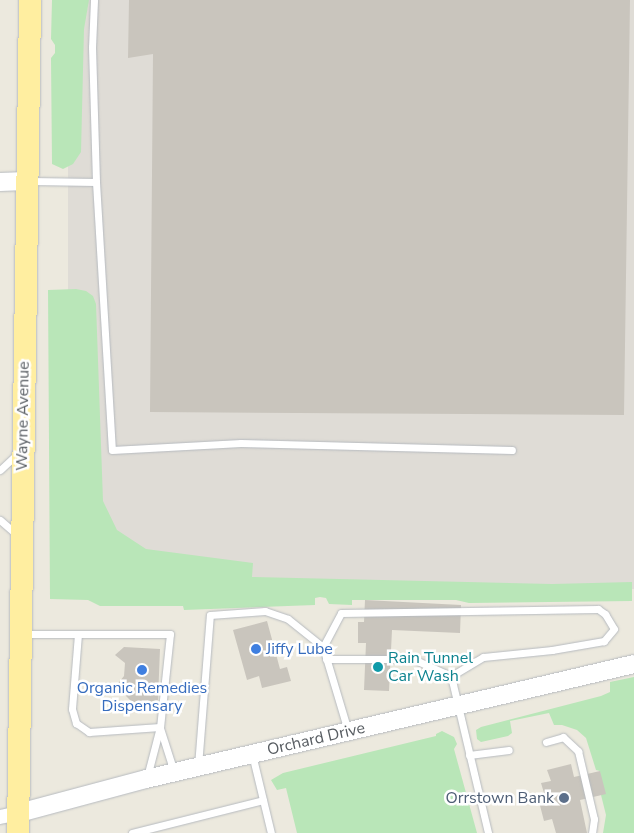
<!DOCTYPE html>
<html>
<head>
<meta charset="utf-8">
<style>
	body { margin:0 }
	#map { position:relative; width:634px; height:833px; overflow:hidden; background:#ece9de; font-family:"Nunito Sans",sans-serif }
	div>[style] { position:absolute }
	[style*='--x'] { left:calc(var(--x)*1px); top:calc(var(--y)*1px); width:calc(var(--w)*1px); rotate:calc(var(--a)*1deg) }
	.industrial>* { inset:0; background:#dfdcd6; transform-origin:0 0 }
	.green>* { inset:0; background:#b9e6b8 }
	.building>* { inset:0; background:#c9c5bd }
	.roads { filter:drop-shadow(0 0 1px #b6babf) drop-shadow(0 0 1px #b6babf) }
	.service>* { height:7px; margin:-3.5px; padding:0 3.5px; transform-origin:3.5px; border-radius:3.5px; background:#fff }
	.minor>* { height:14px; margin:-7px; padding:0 7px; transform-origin:7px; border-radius:7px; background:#fff }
	.tertiary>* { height:18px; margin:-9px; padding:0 9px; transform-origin:9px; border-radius:9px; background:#fff }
	.primary>* { height:22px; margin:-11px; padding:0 11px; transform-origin:11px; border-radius:11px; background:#ffeea0 }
	.dots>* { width:14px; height:14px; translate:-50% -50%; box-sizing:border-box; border:2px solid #fff; border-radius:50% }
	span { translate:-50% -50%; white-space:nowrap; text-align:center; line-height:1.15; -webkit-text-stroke:5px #fff; paint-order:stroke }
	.street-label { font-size:16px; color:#575c61 }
	.shop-label { font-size:16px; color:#366cbe }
	.left { translate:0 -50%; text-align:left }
	.culture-label { font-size:16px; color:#0d838f }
	.service-label { font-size:16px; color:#4e5e75 }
	.right { translate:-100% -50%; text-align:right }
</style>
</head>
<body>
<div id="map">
	<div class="industrial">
		<div style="left:68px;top:0;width:566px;height:589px"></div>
	</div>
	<div class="green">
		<div style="clip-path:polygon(52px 0,89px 0,84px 29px,81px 152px,73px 164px,63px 169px,52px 164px,51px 58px,55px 53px,55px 45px,51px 39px)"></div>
		<div style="clip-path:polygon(76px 289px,86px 291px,93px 296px,96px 304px,103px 501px,117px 530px,146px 549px,253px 563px,252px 577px,552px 584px,632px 582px,632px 601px,469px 603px,456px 600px,352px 600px,352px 605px,329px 604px,326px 598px,320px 597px,315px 598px,315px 605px,184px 610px,183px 606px,100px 606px,88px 600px,50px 599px,48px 290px)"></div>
		<div style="clip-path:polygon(634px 677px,634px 833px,603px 833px,606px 815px,601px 795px,600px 771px,596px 770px,586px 738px,577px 730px,562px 725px,554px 725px,549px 713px,510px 721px,512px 733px,508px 736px,481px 742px,477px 739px,476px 730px,481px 727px,601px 696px,610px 692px,610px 682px)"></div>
		<div style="clip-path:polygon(442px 731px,454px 737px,457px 744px,454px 749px,477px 833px,297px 833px,286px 788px,277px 790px,271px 780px,283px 773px,436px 736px,436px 734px)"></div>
	</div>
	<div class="building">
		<div style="clip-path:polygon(129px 0,630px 0,624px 415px,150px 412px,153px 54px,128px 58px)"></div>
		<div style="clip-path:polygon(365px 600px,461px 605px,460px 633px,392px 630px,389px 691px,364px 690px,366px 643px,358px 643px,358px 622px,364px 622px)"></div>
		<div style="clip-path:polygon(267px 621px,280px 669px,287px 667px,291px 681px,262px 688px,259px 676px,247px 680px,233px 630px)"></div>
		<div style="clip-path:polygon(124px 647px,160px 649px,158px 700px,135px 705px,116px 686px,124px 676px,125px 663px,115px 655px)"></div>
		<div style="clip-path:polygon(571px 764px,574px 777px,600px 771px,606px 794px,580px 800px,587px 833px,556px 833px,552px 819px,544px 821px,537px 794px,544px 793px,541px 783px,551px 781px,547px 770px)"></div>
	</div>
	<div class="roads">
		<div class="service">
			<div style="--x:94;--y:0;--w:47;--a:92.4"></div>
			<div style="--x:92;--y:47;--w:135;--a:88.3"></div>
			<div style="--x:96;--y:182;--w:268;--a:86.6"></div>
			<div style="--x:112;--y:450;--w:129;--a:-3.1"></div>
			<div style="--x:241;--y:443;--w:271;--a:1.5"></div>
			<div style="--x:31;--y:181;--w:65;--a:0.9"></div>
			<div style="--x:0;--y:470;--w:26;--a:-43"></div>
			<div style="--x:0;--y:520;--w:23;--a:41"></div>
			<div style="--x:24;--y:634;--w:54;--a:0"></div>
			<div style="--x:78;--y:634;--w:75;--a:94.6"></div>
			<div style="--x:72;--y:709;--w:15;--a:74"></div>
			<div style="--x:76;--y:723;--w:16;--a:35"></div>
			<div style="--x:89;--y:732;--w:71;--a:-4"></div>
			<div style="--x:78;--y:634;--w:92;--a:0"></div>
			<div style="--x:170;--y:634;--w:94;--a:96.1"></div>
			<div style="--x:160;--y:727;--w:52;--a:104.6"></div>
			<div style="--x:326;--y:659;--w:87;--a:0"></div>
			<div style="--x:413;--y:659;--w:42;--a:24.1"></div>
			<div style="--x:160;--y:728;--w:46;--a:72.3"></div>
			<div style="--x:348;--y:731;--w:88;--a:-106.6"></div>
			<div style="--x:323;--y:647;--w:38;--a:-62"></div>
			<div style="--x:341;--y:613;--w:257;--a:-0.9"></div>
			<div style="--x:598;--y:609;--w:9;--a:36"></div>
			<div style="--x:605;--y:614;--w:17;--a:59"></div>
			<div style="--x:614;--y:629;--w:16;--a:130"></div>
			<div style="--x:604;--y:641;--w:53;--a:170.2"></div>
			<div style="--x:552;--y:650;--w:69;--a:174.2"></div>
			<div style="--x:483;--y:657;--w:37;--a:149"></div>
			<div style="--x:451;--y:676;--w:161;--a:76.7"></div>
			<div style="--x:546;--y:742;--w:18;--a:-16"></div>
			<div style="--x:563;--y:737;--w:21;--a:43"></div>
			<div style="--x:578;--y:751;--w:70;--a:76.8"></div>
			<div style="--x:594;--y:819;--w:14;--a:98"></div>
			<div style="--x:252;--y:754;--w:81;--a:76.5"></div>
			<div style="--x:469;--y:755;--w:40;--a:-7.1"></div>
			<div style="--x:198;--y:766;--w:151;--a:-85.5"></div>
			<div style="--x:210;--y:615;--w:55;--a:-4.2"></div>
			<div style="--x:265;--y:611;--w:24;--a:19"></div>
			<div style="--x:288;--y:619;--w:45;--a:38.7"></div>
			<div style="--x:132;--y:833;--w:135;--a:-14.1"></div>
		</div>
		<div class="minor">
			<div style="--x:0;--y:817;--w:19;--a:-12"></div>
		</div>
		<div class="tertiary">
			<div style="--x:0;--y:182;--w:26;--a:-2"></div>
			<div style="--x:19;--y:813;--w:131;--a:-15"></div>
			<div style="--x:146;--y:779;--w:501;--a:-13.26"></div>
		</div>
		<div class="primary">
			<div style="--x:18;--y:833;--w:833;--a:-89.17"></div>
		</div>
	</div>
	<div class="dots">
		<div style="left:256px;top:649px;background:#3f7fe0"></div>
		<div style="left:378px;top:667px;background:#0f9aa8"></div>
		<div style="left:142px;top:670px;background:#3f7fe0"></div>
		<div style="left:564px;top:798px;background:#5c6f8a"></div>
	</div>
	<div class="street-label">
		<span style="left:23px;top:416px;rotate:-89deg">Wayne Avenue</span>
		<span style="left:316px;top:739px;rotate:-13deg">Orchard Drive</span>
	</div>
	<div class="shop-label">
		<span class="left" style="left:266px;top:649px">Jiffy Lube</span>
		<span style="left:142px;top:697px">Organic Remedies<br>Dispensary</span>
	</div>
	<div class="culture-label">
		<span class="left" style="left:388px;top:667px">Rain Tunnel<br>Car Wash</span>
	</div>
	<div class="service-label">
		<span class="right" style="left:554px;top:798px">Orrstown Bank</span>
	</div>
</div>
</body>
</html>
